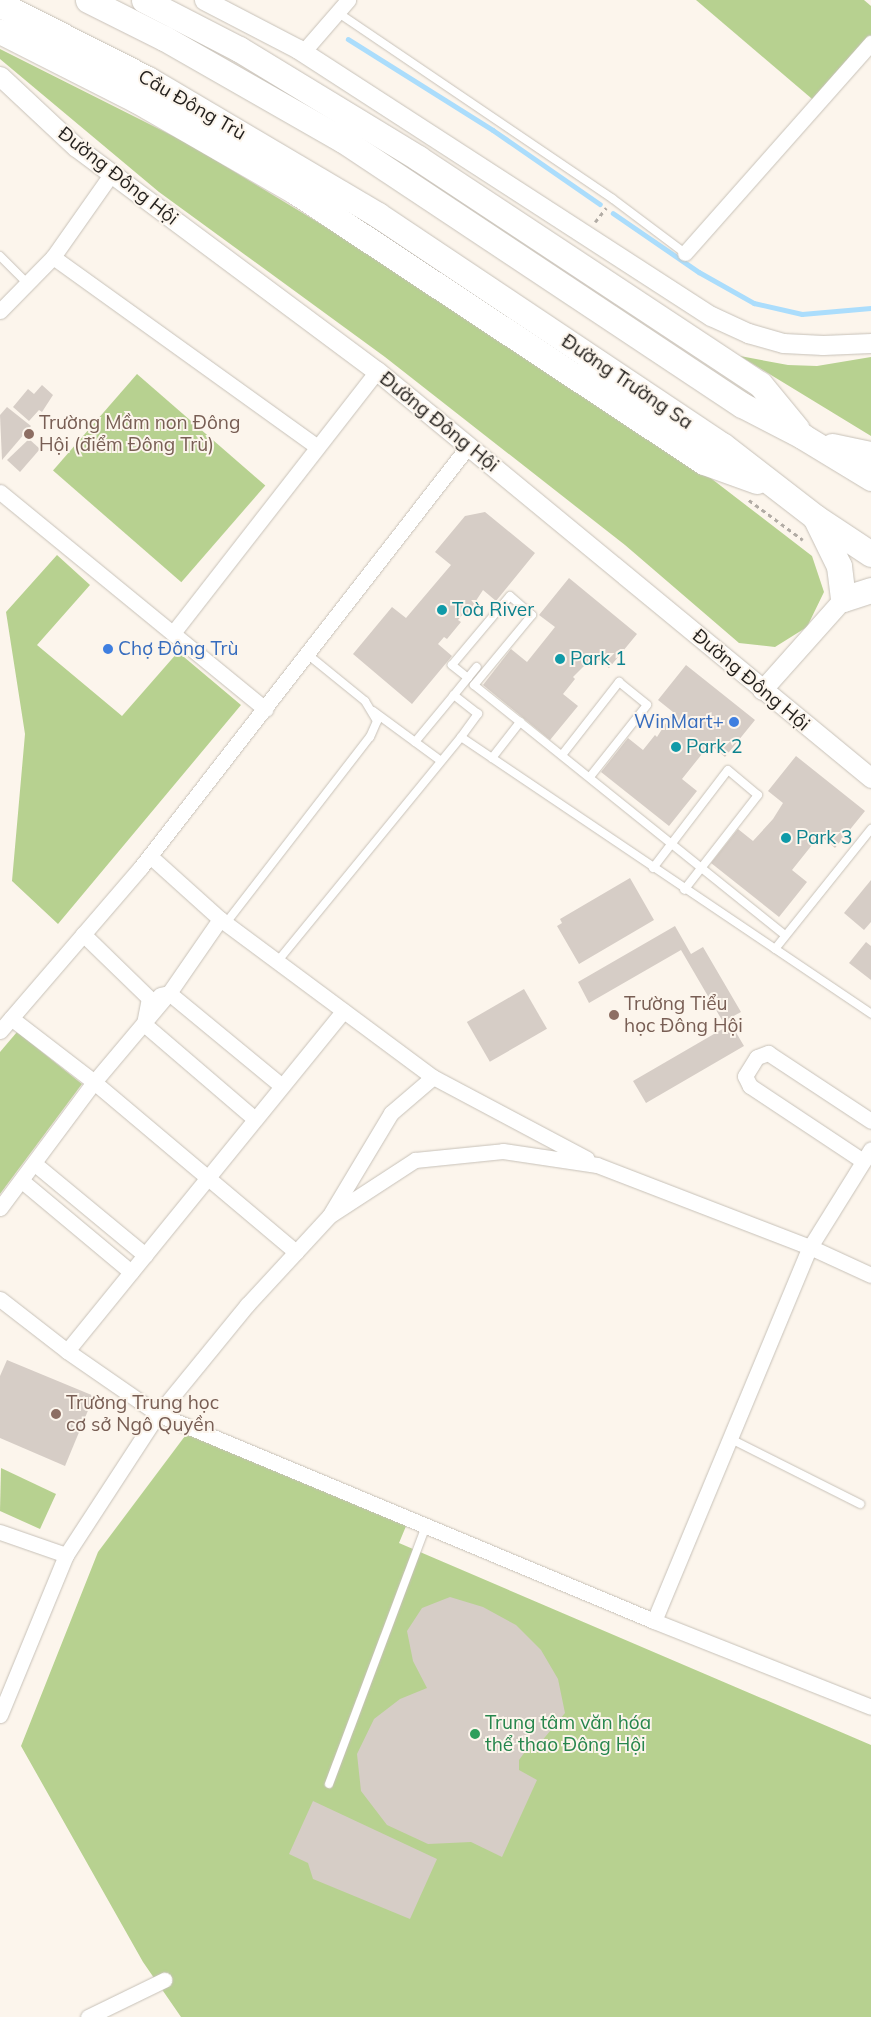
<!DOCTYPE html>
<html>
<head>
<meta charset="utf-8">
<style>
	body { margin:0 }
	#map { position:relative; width:871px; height:2017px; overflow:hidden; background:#fcf5ec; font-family:Mulish,sans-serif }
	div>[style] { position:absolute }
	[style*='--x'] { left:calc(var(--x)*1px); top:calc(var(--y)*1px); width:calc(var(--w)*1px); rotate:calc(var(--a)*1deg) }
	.green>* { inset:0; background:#b7d190; transform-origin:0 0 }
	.stream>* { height:4.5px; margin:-2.25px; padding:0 2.25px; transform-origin:2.25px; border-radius:2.25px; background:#abddfc }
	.building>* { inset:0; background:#d6cdc6; transform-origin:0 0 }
	.path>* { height:2.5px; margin-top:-1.25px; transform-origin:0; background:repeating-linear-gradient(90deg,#b2aca5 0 4px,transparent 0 8px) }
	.roads { filter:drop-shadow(0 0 1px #c7c1b8) drop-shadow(0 0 1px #c7c1b8) }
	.service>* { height:8px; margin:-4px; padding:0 4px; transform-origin:4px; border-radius:4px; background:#fff }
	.minor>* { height:15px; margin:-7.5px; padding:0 7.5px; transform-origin:7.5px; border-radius:7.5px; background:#fff }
	.tertiary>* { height:19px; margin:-9.5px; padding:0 9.5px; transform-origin:9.5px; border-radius:9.5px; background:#fff }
	.trunk>* { height:25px; margin:-12.5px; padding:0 12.5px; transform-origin:12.5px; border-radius:12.5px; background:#fff }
	.dots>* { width:14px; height:14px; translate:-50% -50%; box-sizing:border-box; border:2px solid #fcf5ec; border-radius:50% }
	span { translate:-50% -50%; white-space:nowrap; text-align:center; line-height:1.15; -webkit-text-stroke:4px #fcf5ec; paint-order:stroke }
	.street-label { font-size:19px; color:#221f1c }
	.education-label { font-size:19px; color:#785e54 }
	.left { translate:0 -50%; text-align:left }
	.culture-label { font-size:19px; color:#0d838f }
	.shop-label { font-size:19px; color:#366cbe }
	.right { translate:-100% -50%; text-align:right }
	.leisure-label { font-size:19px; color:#27864d }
</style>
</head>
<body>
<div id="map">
	<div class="green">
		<div style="clip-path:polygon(696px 0,864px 0,871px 6px,871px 43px,818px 104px)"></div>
		<div style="clip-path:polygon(0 49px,187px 143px,372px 255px,708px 476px,812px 556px,824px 592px,807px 627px,775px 647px,739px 643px,625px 545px,385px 357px,159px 192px,0 59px)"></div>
		<div style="clip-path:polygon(740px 356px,788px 365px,817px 366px,871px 357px,871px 436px)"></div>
		<div style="left:137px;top:374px;width:170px;height:128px;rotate:41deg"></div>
		<div style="clip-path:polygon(57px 555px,90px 585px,37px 645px,122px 716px,178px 652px,241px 705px,58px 924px,12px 881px,25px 734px,6px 612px)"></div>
		<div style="clip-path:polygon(17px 1032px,82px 1084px,0 1194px,0 1052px)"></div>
		<div style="clip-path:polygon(191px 1428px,409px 1519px,399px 1543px,871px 1745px,871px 2017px,181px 2017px,143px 1962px,21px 1746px,98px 1552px)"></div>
		<div style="clip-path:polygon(1px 1468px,56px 1494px,40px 1529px,0 1511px)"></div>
	</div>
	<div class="stream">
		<div style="--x:348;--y:39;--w:171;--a:32.1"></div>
		<div style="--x:493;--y:130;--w:130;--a:34.7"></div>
		<div style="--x:613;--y:213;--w:104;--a:34.5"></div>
		<div style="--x:699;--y:272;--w:63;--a:29.4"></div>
		<div style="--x:754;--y:303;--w:49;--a:12.9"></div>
		<div style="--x:802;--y:314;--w:69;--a:-5"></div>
	</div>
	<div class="building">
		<div style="clip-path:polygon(42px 385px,53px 395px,42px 412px,39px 410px,29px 421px,13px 407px,28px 389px,34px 394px)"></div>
		<div style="clip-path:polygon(7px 407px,31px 426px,2px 460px,0 415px)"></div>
		<div style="clip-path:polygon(29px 439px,40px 449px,20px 472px,7px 460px)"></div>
		<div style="clip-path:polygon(485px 512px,535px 553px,496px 601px,483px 590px,466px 616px,463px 614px,458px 620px,461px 622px,447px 639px,444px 637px,438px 644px,452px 656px,412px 704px,353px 654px,392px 607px,406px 618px,451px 565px,435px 552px,465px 516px)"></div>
		<div style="clip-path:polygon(569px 578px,637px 634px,609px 668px,594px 656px,573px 677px,575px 679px,563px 694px,578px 706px,550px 740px,483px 685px,511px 649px,527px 662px,555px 627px,539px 615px)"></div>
		<div style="clip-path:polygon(686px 665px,755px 720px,725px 757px,710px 744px,682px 779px,697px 791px,669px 826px,601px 772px,628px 738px,643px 750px,655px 735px,657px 737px,673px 712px,658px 700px)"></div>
		<div style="clip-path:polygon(796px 756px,865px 811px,835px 848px,820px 835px,792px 870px,807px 882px,779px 917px,711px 863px,738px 829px,753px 841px,773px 819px,783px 803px,768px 791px)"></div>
		<div style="clip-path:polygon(630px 878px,654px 920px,579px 964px,557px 926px,562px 923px,560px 919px)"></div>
		<div style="clip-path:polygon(871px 880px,871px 922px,864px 930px,844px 913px)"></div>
		<div style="clip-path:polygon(675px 926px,691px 954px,703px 947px,741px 1012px,728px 1019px,744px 1046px,646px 1103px,633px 1081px,726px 1027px,681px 950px,589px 1003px,578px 982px)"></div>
		<div style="clip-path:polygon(866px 942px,871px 946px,871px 980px,849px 963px)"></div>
		<div style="left:524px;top:989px;width:46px;height:66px;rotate:60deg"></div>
		<div style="clip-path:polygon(7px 1360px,94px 1396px,65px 1466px,0 1438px,0 1376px)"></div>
		<div style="clip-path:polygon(450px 1597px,483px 1607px,516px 1625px,541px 1650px,558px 1679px,565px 1713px,536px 1748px,527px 1749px,519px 1760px,519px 1770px,537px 1780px,502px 1857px,471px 1842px,428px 1844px,387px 1825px,361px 1791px,357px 1754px,374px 1719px,400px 1699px,427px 1688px,413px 1661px,407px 1631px,422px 1608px)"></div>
		<div style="clip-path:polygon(313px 1801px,437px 1859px,410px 1919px,313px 1879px,308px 1863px,289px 1854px)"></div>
	</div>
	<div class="path">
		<div style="--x:595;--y:222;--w:18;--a:-52"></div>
		<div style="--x:749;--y:500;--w:67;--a:36.5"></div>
	</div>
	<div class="roads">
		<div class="service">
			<div style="--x:337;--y:12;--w:333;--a:34.1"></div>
			<div style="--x:613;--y:199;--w:90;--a:36.9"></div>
			<div style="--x:0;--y:256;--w:40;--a:45"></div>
			<div style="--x:468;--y:678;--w:21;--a:-141"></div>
			<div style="--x:452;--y:665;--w:90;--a:-50"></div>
			<div style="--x:510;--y:596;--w:29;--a:41"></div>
			<div style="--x:532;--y:615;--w:91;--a:129.6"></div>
			<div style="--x:474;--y:685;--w:399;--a:38.8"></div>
			<div style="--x:373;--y:711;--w:84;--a:36.3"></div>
			<div style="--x:461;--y:737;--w:29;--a:-54"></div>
			<div style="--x:478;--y:714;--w:31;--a:-142"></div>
			<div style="--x:454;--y:695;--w:36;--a:-51"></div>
			<div style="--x:415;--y:742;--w:61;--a:-50.3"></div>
			<div style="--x:562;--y:755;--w:93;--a:-52"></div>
			<div style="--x:619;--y:682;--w:36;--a:39"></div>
			<div style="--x:647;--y:705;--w:92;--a:128.4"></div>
			<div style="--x:492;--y:758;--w:46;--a:-52.1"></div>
			<div style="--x:653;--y:868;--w:123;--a:-52.6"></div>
			<div style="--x:728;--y:770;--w:39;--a:40"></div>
			<div style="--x:758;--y:795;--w:120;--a:127.9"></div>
			<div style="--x:226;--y:923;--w:235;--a:-52.3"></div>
			<div style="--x:370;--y:737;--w:17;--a:-66"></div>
			<div style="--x:377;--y:721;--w:23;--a:-121"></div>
			<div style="--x:365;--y:701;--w:76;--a:-140.9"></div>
			<div style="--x:775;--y:949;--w:154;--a:-51.3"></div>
			<div style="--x:277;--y:962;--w:291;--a:-50.7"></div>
			<div style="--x:461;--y:737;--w:495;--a:34"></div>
			<div style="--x:729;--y:1438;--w:147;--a:26.7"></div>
			<div style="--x:329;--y:1784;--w:276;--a:-69.4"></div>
		</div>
		<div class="minor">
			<div style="--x:303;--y:52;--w:69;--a:-49.1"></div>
			<div style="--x:685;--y:253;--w:281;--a:-48.5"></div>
			<div style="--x:53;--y:257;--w:325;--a:35.7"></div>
			<div style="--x:0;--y:311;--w:76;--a:-45.5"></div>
			<div style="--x:53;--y:257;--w:103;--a:-54.9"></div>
			<div style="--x:0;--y:492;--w:343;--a:39.3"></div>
			<div style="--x:173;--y:633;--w:332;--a:-52.1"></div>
			<div style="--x:150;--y:856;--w:94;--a:42"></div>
			<div style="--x:220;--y:919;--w:265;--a:36.6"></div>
			<div style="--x:83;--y:934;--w:92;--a:44.1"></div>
			<div style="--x:160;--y:995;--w:9;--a:-13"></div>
			<div style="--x:169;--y:993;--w:146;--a:39.5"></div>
			<div style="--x:149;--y:998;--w:26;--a:101"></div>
			<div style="--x:144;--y:1024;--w:146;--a:40.6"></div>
			<div style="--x:11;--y:1018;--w:105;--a:37.6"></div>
			<div style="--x:94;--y:1082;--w:264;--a:40.1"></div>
			<div style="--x:0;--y:1031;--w:216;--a:-49.3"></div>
			<div style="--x:141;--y:867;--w:534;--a:-52.14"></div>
			<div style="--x:863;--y:1161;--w:136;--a:-146.4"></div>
			<div style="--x:750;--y:1086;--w:11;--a:-117"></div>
			<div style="--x:745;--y:1076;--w:22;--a:-58"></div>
			<div style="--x:757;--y:1057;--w:12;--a:-20"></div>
			<div style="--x:768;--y:1053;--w:123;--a:33.4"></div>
			<div style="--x:35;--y:1164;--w:143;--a:39.6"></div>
			<div style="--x:22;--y:1181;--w:142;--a:39.9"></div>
			<div style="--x:0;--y:1208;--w:157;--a:-53.3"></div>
			<div style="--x:94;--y:1082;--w:116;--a:-49.9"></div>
			<div style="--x:169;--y:993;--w:90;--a:-55.4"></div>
			<div style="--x:331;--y:1213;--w:117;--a:-59"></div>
			<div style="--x:391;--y:1113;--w:55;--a:-40.6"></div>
			<div style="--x:433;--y:1077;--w:174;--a:28"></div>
			<div style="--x:0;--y:1299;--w:85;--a:37.8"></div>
			<div style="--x:67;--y:1351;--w:111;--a:34.7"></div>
			<div style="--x:158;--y:1414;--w:537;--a:22.65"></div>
			<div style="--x:654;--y:1621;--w:233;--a:21.6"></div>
			<div style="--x:67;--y:1351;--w:438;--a:-50.9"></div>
			<div style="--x:0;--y:1532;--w:70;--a:19.2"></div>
			<div style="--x:654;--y:1621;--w:405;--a:-67.4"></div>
			<div style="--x:810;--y:1247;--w:115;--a:-58.1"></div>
			<div style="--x:0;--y:1715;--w:173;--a:-67.6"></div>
			<div style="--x:66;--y:1555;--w:168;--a:-56.9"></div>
			<div style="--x:158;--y:1414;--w:141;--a:-50.8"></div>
			<div style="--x:247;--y:1305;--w:121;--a:-47.3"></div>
			<div style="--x:329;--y:1216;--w:103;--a:-33.1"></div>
			<div style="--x:415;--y:1160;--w:88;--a:-5.8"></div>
			<div style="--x:503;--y:1151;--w:95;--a:8.5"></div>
			<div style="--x:597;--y:1165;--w:228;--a:21.1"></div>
			<div style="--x:810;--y:1247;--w:67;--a:24.7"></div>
			<div style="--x:88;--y:2017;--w:85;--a:-26"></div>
		</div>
		<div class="tertiary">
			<div style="--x:204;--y:0;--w:106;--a:27.5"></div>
			<div style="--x:298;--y:49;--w:492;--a:32.9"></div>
			<div style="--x:711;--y:316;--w:41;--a:24.7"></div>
			<div style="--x:748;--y:333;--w:36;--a:16"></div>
			<div style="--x:783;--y:343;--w:40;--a:2.9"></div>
			<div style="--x:823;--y:345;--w:48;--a:-2.4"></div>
			<div style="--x:0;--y:76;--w:104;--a:43.1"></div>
			<div style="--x:76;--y:147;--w:375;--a:36.7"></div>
			<div style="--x:377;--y:371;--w:640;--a:39.48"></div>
			<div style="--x:762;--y:690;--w:122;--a:-48.3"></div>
		</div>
		<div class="trunk">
			<div style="--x:88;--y:0;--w:85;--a:26.6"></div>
			<div style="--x:164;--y:38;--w:206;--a:29.7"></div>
			<div style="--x:343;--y:140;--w:479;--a:33.6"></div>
			<div style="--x:742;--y:405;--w:68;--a:27.3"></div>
			<div style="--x:802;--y:436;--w:81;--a:31.3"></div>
			<div style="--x:144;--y:0;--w:107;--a:27.3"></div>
			<div style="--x:239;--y:49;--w:210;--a:31.3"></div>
			<div style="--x:418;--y:158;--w:410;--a:33.5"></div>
			<div style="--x:760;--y:384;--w:58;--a:50.6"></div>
			<div style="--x:0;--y:4;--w:166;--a:26.9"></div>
			<div style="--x:148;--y:79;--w:267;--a:30.6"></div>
			<div style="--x:378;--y:215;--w:414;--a:33.8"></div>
			<div style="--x:722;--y:445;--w:118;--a:37.7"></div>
			<div style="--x:815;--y:517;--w:67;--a:33.5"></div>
			<div style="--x:0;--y:31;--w:153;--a:26.9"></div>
			<div style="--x:136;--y:100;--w:185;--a:29.9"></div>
			<div style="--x:296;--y:192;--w:489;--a:33.5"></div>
			<div style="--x:704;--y:462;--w:56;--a:19.7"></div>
			<div style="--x:832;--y:446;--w:40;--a:12"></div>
			<div style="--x:816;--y:519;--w:52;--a:63.9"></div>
			<div style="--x:839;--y:566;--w:33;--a:83"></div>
			<div style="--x:843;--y:599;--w:29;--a:-18"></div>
		</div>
	</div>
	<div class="dots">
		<div style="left:29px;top:434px;background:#8d6e63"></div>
		<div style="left:442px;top:610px;background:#0f9aa8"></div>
		<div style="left:108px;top:649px;background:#3f7fe0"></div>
		<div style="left:560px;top:659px;background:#0f9aa8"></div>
		<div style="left:734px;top:722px;background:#3f7fe0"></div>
		<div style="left:676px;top:747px;background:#0f9aa8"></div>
		<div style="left:786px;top:838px;background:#0f9aa8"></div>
		<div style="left:614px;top:1015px;background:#8d6e63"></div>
		<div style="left:56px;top:1414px;background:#8d6e63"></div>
		<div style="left:475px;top:1734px;background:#2e9e5b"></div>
	</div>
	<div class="street-label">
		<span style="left:192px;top:105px;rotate:30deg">Cầu Đông Trù</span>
		<span style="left:118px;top:176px;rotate:38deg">Đường Đông Hội</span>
		<span style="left:627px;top:382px;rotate:34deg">Đường Trường Sa</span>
		<span style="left:439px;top:422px;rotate:39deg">Đường Đông Hội</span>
		<span style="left:751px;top:680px;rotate:40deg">Đường Đông Hội</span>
	</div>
	<div class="education-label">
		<span class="left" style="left:39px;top:434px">Trường Mầm non Đông<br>Hội (điểm Đông Trù)</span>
		<span class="left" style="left:624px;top:1015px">Trường Tiểu<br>học Đông Hội</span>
		<span class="left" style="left:66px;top:1414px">Trường Trung học<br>cơ sở Ngô Quyền</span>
	</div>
	<div class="culture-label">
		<span class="left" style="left:452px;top:610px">Toà River</span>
		<span class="left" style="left:570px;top:659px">Park 1</span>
		<span class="left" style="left:686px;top:747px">Park 2</span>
		<span class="left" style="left:796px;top:838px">Park 3</span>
	</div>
	<div class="shop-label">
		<span class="left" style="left:118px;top:649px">Chợ Đông Trù</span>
		<span class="right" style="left:724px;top:722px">WinMart+</span>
	</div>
	<div class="leisure-label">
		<span class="left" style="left:485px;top:1734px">Trung tâm văn hóa<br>thể thao Đông Hội</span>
	</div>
</div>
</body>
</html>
